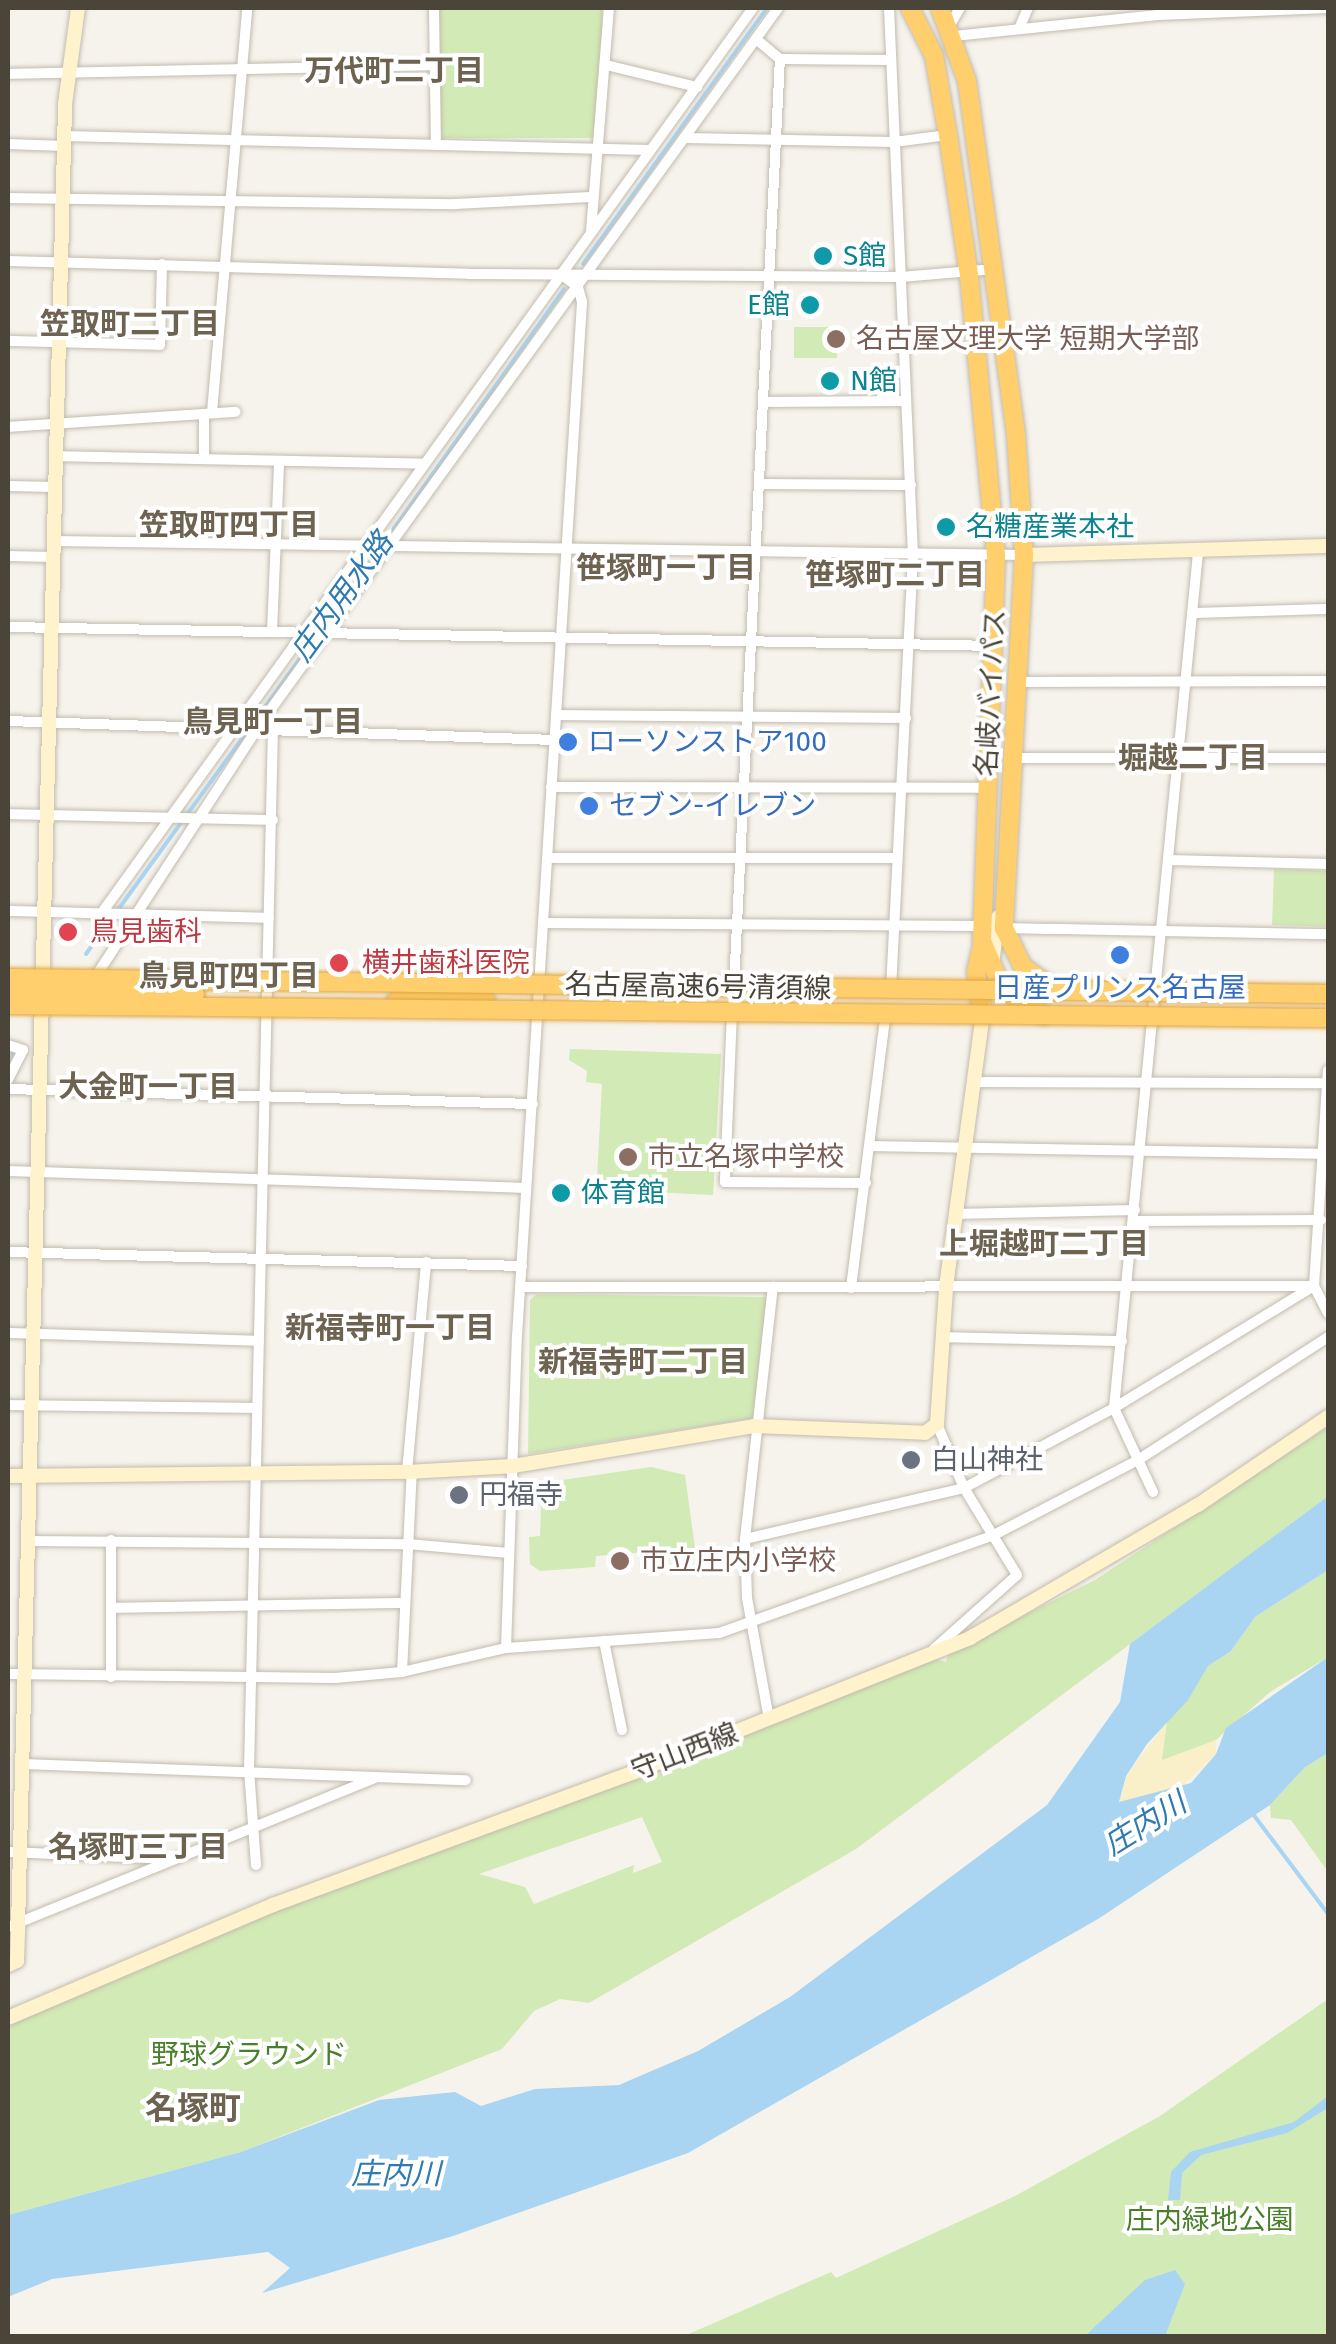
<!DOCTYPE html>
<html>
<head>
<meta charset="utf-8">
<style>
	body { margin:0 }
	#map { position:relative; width:1336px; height:2344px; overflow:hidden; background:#f6f3ec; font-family:"Fira Sans","Noto Sans JP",sans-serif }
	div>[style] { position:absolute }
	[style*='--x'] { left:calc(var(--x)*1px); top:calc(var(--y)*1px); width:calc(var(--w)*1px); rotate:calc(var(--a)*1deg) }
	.green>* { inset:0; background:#d2eab5; transform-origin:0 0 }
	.sand>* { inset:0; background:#f9efc9 }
	.water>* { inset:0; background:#a9d4f2 }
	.stream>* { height:4px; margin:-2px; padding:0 2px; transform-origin:2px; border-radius:2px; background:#a9d4f2 }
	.roads { filter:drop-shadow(0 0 2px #c2bbae) drop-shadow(0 0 2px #c2bbae) }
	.street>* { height:10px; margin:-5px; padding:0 5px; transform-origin:5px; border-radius:5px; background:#fff }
	.secondary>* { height:14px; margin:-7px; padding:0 7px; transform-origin:7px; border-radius:7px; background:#fff3cd }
	.highway>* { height:18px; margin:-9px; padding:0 9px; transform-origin:9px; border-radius:9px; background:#ffcf6e }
	.bridges { filter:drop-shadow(0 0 2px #e0a43c) drop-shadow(0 0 2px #e0a43c) }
	.highway-bridge>* { height:18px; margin:-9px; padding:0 9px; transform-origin:9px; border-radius:9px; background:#ffcf6e }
	.dots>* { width:28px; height:28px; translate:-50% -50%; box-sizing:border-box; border:5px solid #fff; border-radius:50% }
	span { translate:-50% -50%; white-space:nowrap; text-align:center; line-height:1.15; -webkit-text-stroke:8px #fff; paint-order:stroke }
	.culture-label { font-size:28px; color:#0d838f }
	.left { translate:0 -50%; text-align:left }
	.right { translate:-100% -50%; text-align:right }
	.education-label { font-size:28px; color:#785e54 }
	.street-label { font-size:28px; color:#4b4439 }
	.shop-label { font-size:28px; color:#366cbe }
	.health-label { font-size:28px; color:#be3a42 }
	.worship-label { font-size:28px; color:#5b616d }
	.park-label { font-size:28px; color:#4a7f2a }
	.neighbourhood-label { font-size:30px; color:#6e6250; font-weight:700 }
	.water-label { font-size:30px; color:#2e7ab2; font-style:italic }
	.quarter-label { font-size:32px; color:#6e6250; font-weight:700 }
	.frame { position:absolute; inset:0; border:10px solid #4b4439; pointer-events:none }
</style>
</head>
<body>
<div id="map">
	<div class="green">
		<div style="left:439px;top:8px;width:163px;height:130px"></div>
		<div style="left:794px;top:327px;width:43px;height:31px"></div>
		<div style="left:1274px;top:869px;width:54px;height:56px;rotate:2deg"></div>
		<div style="clip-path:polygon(570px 1049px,721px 1054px,713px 1195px,612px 1190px,597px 1178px,602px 1084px,586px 1082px,587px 1071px,569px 1060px)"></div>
		<div style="clip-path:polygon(537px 1294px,769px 1297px,754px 1418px,528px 1454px,530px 1300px)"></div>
		<div style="clip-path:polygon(evenodd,1328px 1427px,1328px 1496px,856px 1849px,589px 2003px,560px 1999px,534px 2011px,502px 2049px,241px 2152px,8px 2215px,8px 2018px,226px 1924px,925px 1656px,946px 1662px,948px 1653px,1095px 1580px,1328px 1427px,642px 1817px,662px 1862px,633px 1873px,634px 1865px,534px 1904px,525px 1887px,479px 1874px,642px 1817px)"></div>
		<div style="clip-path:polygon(651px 1467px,685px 1475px,695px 1548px,596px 1556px,595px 1567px,540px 1571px,530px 1564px,529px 1537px,540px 1536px,542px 1483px)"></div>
		<div style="clip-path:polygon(1328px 1570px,1328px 1657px,1270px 1692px,1216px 1740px,1161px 1761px,1167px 1721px,1208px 1666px,1231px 1651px,1255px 1617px)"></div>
		<div style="clip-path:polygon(1328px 1753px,1328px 1872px,1291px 1820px,1271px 1818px,1270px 1805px,1305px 1767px)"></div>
		<div style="clip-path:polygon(1328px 1999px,1328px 2336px,684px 2336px,831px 2272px,836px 2278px,1015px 2196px,1160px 2116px)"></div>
	</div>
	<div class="sand">
		<div style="clip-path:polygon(1167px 1721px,1162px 1760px,1216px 1740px,1216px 1754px,1179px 1789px,1119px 1803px,1126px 1776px)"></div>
	</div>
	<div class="water">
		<div style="clip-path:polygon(1328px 1496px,1328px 1570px,1255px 1617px,1231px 1651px,1208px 1666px,1188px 1700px,1147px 1744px,1126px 1776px,1119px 1802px,1191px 1783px,1216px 1754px,1226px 1728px,1328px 1657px,1328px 1753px,1305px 1767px,1270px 1805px,1098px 1919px,688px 2153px,453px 2236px,262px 2293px,290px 2268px,268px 2252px,52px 2279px,8px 2297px,8px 2215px,241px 2152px,379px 2100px,455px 2092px,481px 2106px,535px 2089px,619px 2085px,698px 2051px,790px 1997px,1047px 1805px,1120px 1702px,1130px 1644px)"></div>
		<div style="clip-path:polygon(1328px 2096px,1328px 2108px,1287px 2133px,1201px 2155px,1182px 2173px,1180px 2200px,1168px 2200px,1171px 2172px,1190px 2152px,1294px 2122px)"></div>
		<div style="clip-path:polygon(1175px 2270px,1185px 2284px,1165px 2336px,1085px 2336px,1145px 2280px)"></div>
	</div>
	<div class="stream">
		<div style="--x:583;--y:264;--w:315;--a:-54.3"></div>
		<div style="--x:385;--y:541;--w:309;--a:-54.6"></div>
		<div style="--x:86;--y:954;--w:500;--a:-54.1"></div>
		<div style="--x:8;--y:1062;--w:11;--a:-63"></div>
		<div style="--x:1253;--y:1814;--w:125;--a:53.1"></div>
	</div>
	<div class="roads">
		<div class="street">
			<div style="--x:434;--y:8;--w:135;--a:89.2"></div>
			<div style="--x:889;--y:8;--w:548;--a:87.49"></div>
			<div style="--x:913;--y:555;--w:433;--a:92.9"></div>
			<div style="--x:950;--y:25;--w:20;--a:-60"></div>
			<div style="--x:1019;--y:29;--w:23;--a:-67"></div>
			<div style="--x:954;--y:36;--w:205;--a:-5.9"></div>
			<div style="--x:1158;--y:15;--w:170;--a:-2.4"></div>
			<div style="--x:756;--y:39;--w:31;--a:40"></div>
			<div style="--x:780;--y:59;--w:111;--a:0.5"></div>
			<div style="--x:606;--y:65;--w:94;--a:13.6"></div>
			<div style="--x:8;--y:74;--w:428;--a:-1.2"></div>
			<div style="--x:64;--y:136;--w:586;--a:1.37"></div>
			<div style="--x:685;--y:138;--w:209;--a:1.1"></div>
			<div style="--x:894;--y:142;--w:54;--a:-7.4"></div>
			<div style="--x:8;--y:144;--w:56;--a:2"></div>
			<div style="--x:8;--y:198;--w:447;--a:0.8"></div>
			<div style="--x:455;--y:204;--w:135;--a:-3"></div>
			<div style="--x:591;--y:231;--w:224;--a:-85.4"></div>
			<div style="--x:8;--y:261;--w:461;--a:1.6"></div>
			<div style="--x:469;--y:274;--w:432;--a:0.4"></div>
			<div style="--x:901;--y:277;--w:94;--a:-4.9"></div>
			<div style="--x:8;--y:341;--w:152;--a:1.5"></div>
			<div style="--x:160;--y:345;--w:81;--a:-88.6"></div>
			<div style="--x:763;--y:402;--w:143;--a:-0.4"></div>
			<div style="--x:212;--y:412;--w:406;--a:-85"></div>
			<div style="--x:8;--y:427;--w:228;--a:-3.8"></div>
			<div style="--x:56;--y:456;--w:367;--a:1.2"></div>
			<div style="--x:204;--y:459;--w:45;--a:-90"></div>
			<div style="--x:760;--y:484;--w:151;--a:0.4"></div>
			<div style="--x:8;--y:486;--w:47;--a:1.2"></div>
			<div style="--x:54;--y:541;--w:970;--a:0.83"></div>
			<div style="--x:8;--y:556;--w:45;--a:1.3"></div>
			<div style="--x:1192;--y:613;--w:136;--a:-1.7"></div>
			<div style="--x:8;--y:627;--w:986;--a:1.1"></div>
			<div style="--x:272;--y:632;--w:170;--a:-87.6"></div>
			<div style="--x:1020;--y:682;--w:308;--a:-0.2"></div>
			<div style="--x:556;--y:715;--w:350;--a:0.5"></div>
			<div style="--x:8;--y:721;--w:546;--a:1.99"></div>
			<div style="--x:1012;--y:758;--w:316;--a:0"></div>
			<div style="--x:551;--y:787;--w:435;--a:0.1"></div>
			<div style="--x:8;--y:814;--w:265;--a:1.3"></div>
			<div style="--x:547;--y:858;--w:350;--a:0"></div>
			<div style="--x:1168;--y:860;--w:160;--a:1.4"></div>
			<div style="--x:8;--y:911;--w:261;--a:1.5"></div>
			<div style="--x:101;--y:914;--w:1116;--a:-54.26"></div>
			<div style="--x:544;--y:923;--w:437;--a:0.4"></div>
			<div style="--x:1004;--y:928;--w:324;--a:1.1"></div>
			<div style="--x:94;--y:979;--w:301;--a:-56.9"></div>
			<div style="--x:258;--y:727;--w:887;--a:-54.12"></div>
			<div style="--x:734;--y:985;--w:927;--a:-87.16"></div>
			<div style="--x:732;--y:1012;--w:170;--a:92.4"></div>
			<div style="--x:725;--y:1182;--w:141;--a:0.4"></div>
			<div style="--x:8;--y:1045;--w:16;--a:18"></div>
			<div style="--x:23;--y:1050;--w:34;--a:117"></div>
			<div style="--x:974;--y:1082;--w:354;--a:0.2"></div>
			<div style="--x:8;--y:1089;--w:525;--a:1.64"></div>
			<div style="--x:872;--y:1146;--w:456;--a:1"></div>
			<div style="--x:8;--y:1171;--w:518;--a:1.88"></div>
			<div style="--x:954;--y:1214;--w:181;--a:-1.3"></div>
			<div style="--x:1134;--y:1221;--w:187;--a:-0.3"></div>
			<div style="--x:8;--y:1252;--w:514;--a:1.56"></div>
			<div style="--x:521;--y:1287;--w:793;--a:-0.07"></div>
			<div style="--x:1314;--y:1286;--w:31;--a:63"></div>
			<div style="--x:851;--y:1288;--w:278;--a:-82.8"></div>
			<div style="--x:8;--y:1333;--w:251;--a:1.8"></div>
			<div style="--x:942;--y:1337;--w:180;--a:1.3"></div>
			<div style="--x:8;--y:1405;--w:249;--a:0.7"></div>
			<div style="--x:407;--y:1472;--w:211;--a:-84.8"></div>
			<div style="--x:1153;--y:1492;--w:93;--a:-114.9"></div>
			<div style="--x:1114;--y:1408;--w:859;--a:-84.39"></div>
			<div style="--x:745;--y:1539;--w:225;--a:-13.1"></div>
			<div style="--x:964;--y:1488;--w:170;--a:-28.1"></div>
			<div style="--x:1114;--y:1408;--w:234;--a:-31.4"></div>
			<div style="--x:1314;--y:1286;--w:216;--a:-86.3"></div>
			<div style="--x:27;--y:1541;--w:381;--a:0.5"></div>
			<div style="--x:408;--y:1544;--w:101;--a:5.1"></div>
			<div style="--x:112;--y:1608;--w:293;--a:-1"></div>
			<div style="--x:604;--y:1641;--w:91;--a:78.6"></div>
			<div style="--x:506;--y:1648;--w:312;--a:-88"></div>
			<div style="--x:517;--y:1336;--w:1036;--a:-86.4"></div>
			<div style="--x:582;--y:302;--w:16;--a:-105"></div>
			<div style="--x:578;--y:287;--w:20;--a:-143"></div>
			<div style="--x:934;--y:1649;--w:111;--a:-41.7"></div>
			<div style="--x:1017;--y:1575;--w:102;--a:-121.3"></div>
			<div style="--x:964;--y:1488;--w:69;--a:-112.9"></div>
			<div style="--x:402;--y:1672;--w:201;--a:-87.2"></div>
			<div style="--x:8;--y:1674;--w:327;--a:0.7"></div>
			<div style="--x:335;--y:1678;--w:67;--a:-5.1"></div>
			<div style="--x:402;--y:1672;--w:107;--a:-13"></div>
			<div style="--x:506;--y:1648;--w:214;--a:-4"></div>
			<div style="--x:719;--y:1633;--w:292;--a:-19.6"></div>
			<div style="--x:994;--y:1535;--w:162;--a:-27.5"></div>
			<div style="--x:1138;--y:1460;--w:226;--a:-32.9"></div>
			<div style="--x:111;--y:1677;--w:137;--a:-90"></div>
			<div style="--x:769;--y:1719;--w:123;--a:-100.3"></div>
			<div style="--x:747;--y:1598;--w:59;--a:-91.9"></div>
			<div style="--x:745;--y:1539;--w:254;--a:-83.7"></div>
			<div style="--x:21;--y:1764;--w:445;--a:2.1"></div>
			<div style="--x:8;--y:1852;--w:163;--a:2.5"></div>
			<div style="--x:256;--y:1865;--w:96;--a:-94.2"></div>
			<div style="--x:249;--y:1769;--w:1041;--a:-88.68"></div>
			<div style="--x:8;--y:1927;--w:396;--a:-22.1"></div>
		</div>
		<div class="secondary">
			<div style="--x:1024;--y:555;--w:304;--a:-1.7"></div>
			<div style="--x:992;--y:965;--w:48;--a:-82.9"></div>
			<div style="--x:8;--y:1476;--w:399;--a:-0.6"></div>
			<div style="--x:407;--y:1472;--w:106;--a:-3.2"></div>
			<div style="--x:513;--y:1466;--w:244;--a:-9.4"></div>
			<div style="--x:754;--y:1426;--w:171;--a:2.3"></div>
			<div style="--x:925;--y:1433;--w:15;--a:-37"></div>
			<div style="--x:937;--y:1424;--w:137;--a:-86.2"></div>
			<div style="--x:946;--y:1287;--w:284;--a:-82.3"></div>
			<div style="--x:8;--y:1965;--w:10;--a:-24"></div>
			<div style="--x:17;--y:1961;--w:34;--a:-88"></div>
			<div style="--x:18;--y:1927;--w:1824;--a:-88.52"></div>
			<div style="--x:65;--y:104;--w:97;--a:-82.3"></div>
			<div style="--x:8;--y:2018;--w:288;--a:-23.1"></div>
			<div style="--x:273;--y:1905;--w:396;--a:-20.2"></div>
			<div style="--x:645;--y:1768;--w:350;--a:-21.8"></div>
			<div style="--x:970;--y:1638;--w:264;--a:-30.3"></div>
			<div style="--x:1198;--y:1505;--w:157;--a:-34.1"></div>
		</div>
		<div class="highway">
			<div style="--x:910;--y:8;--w:54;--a:63.4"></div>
			<div style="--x:934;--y:56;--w:80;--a:80"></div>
			<div style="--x:948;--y:135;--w:142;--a:81.5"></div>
			<div style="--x:969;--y:275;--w:283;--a:84.5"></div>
			<div style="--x:996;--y:557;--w:384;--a:92.1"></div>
			<div style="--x:982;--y:941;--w:53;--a:66.8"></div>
			<div style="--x:1003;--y:990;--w:48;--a:31.4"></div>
			<div style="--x:940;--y:8;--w:78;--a:69.7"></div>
			<div style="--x:967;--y:81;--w:357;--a:82.1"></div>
			<div style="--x:1016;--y:435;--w:120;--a:86.2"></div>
			<div style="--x:1024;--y:555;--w:374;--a:93.1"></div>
			<div style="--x:1004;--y:928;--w:43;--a:64"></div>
			<div style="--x:1023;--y:967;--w:40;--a:34.9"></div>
			<div style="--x:982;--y:946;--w:26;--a:103"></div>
			<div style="--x:976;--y:971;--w:43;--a:82.1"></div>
			<div style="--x:396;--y:1001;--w:90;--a:-0.6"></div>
		</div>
	</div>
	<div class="bridges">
		<div class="highway-bridge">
			<div style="--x:8;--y:978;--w:1320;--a:0.69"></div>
			<div style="--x:8;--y:991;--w:187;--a:0.9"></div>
			<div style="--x:8;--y:1005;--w:1320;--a:0.56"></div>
		</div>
	</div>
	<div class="dots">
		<div style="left:823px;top:256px;background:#0f9aa8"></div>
		<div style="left:810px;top:305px;background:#0f9aa8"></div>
		<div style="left:836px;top:339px;background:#8d6e63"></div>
		<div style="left:830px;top:381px;background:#0f9aa8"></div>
		<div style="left:946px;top:527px;background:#0f9aa8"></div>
		<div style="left:568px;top:742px;background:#3f7fe0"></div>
		<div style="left:589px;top:806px;background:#3f7fe0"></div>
		<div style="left:68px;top:932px;background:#e0444e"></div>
		<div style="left:1120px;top:955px;background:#3f7fe0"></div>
		<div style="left:339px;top:963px;background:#e0444e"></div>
		<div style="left:628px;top:1157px;background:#8d6e63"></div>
		<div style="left:561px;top:1193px;background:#0f9aa8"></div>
		<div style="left:911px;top:1460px;background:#6b7280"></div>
		<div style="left:459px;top:1495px;background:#6b7280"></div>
		<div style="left:620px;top:1561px;background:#8d6e63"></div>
	</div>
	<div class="culture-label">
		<span class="left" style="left:843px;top:256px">S館</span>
		<span class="right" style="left:790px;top:305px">E館</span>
		<span class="left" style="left:850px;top:381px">N館</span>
		<span class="left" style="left:966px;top:527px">名糖産業本社</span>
		<span class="left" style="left:581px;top:1193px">体育館</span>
	</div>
	<div class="education-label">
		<span class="left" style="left:856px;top:339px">名古屋文理大学 短期大学部</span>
		<span class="left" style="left:648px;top:1157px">市立名塚中学校</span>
		<span class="left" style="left:640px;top:1561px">市立庄内小学校</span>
	</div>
	<div class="street-label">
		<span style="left:991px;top:693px;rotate:-87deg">名岐バイパス</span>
		<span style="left:698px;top:987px;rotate:1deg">名古屋高速6号清須線</span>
		<span style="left:685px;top:1752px;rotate:-21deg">守山西線</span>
	</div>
	<div class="shop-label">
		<span class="left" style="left:588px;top:742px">ローソンストア100</span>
		<span class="left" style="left:609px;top:806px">セブン-イレブン</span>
		<span style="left:1120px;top:988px">日産プリンス名古屋</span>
	</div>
	<div class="health-label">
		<span class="left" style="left:90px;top:932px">鳥見歯科</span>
		<span class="left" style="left:362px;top:963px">横井歯科医院</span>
	</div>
	<div class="worship-label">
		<span class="left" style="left:931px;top:1460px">白山神社</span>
		<span class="left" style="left:479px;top:1495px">円福寺</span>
	</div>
	<div class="park-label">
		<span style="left:249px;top:2055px">野球グラウンド</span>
		<span style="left:1210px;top:2220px">庄内緑地公園</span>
	</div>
	<div class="neighbourhood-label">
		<span style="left:394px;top:71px">万代町二丁目</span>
		<span style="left:130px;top:324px">笠取町二丁目</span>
		<span style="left:229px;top:525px">笠取町四丁目</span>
		<span style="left:666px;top:568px">笹塚町一丁目</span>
		<span style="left:895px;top:575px">笹塚町二丁目</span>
		<span style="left:273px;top:722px">鳥見町一丁目</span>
		<span style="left:1193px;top:758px">堀越二丁目</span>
		<span style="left:229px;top:976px">鳥見町四丁目</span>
		<span style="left:148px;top:1087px">大金町一丁目</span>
		<span style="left:1044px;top:1244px">上堀越町二丁目</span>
		<span style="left:390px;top:1328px">新福寺町一丁目</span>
		<span style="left:643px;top:1362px">新福寺町二丁目</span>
		<span style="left:138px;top:1847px">名塚町三丁目</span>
	</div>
	<div class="water-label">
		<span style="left:342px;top:597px;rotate:-54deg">庄内用水路</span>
		<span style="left:1145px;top:1824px;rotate:-32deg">庄内川</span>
		<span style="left:396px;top:2174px">庄内川</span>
	</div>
	<div class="quarter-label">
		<span style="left:193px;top:2108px">名塚町</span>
	</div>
	<div class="frame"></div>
</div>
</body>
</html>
